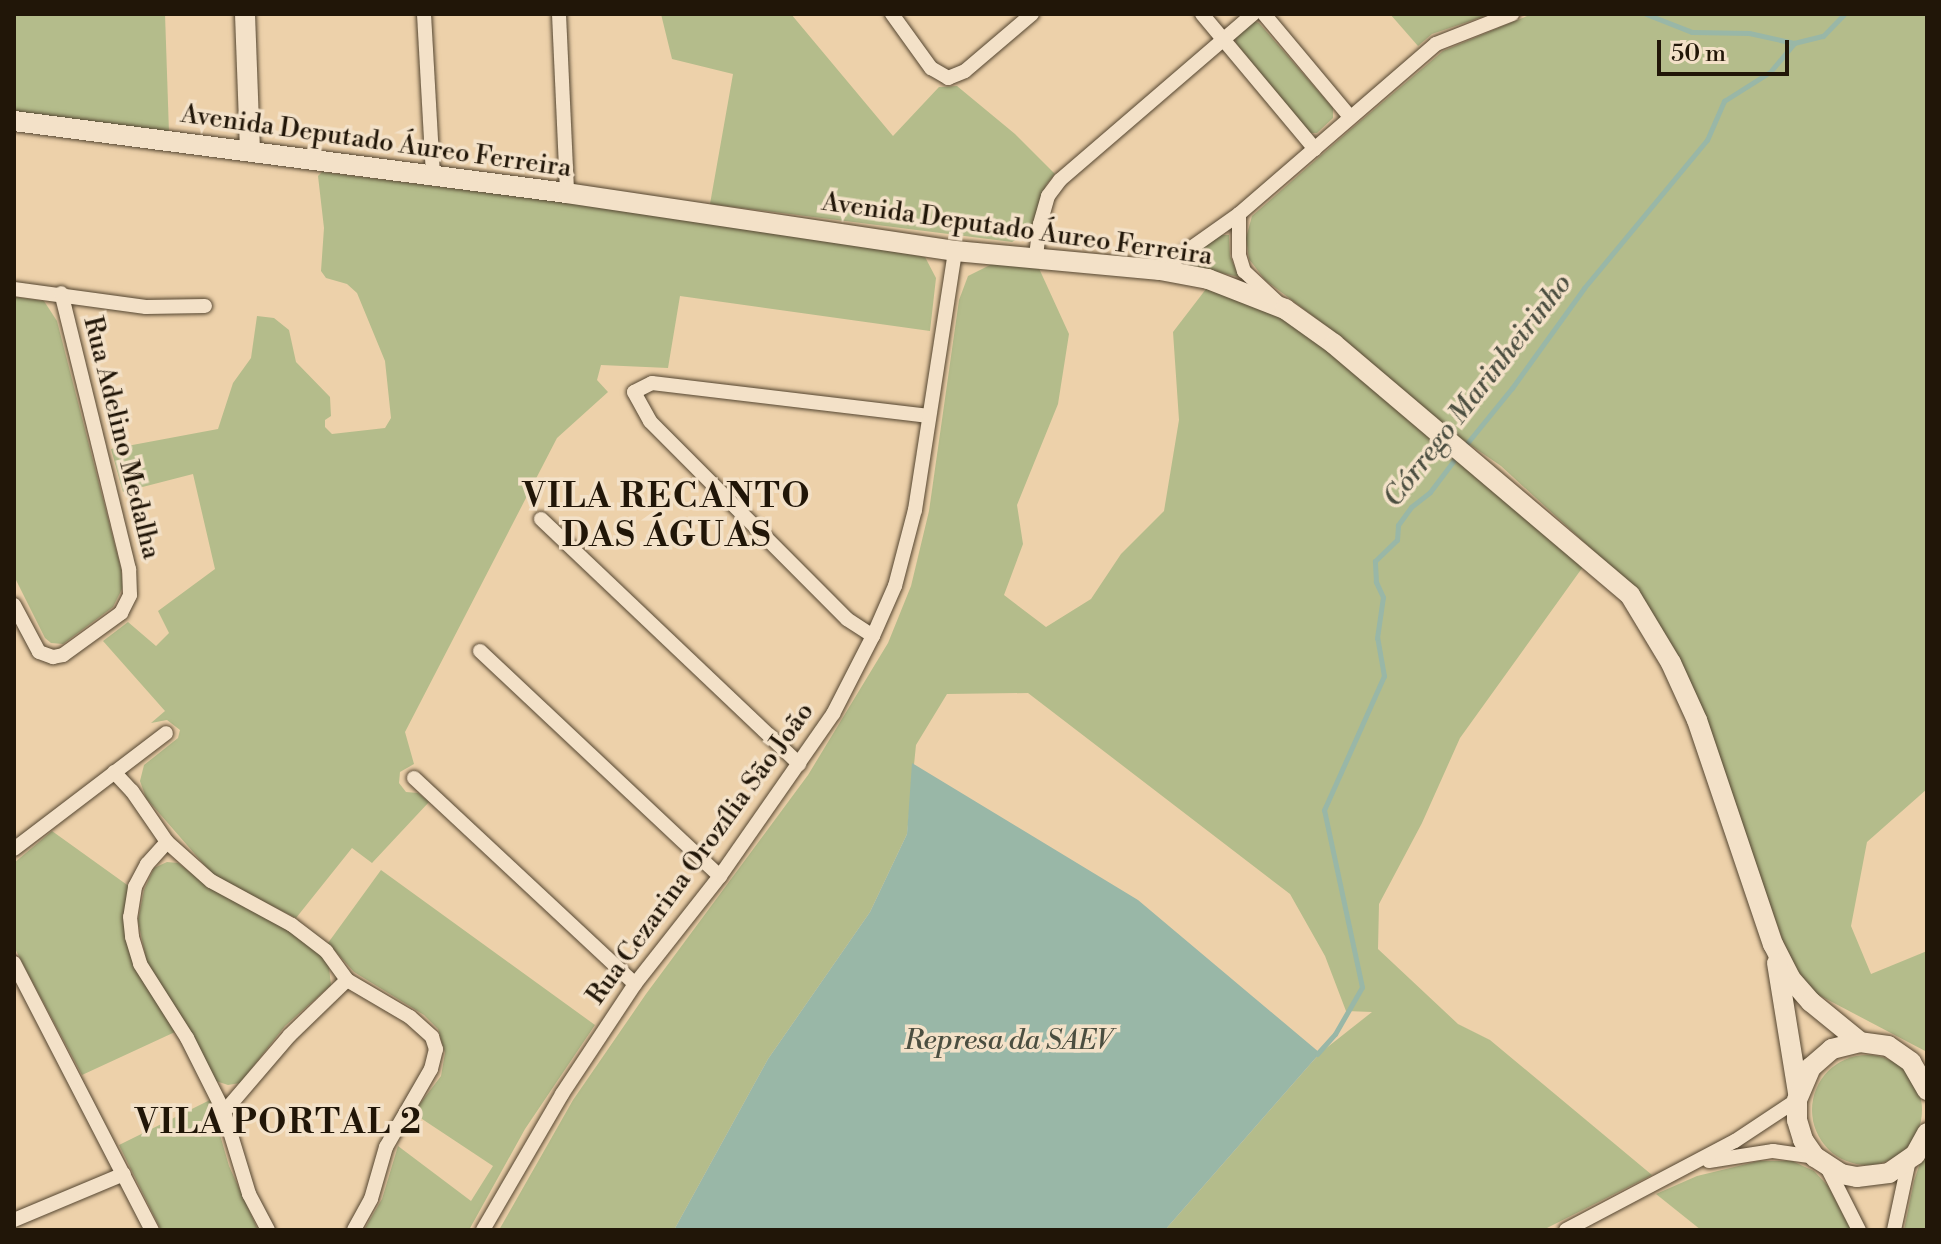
<!DOCTYPE html>
<html>
<head>
<meta charset="utf-8">
<style>
	body { margin:0 }
	#map { position:relative; width:1941px; height:1244px; overflow:hidden; background:#edd1aa; font-family:"Libre Bodoni",serif }
	div>[style] { position:absolute }
	[style*='--x'] { left:calc(var(--x)*1px); top:calc(var(--y)*1px); width:calc(var(--w)*1px); rotate:calc(var(--a)*1deg) }
	.green>* { inset:0; background:#b4bc8b }
	.round { border-radius:50% }
	.water>* { inset:0; background:#99b7a7 }
	.stream>* { height:5px; margin:-2.5px; padding:0 2.5px; transform-origin:2.5px; border-radius:2.5px; background:#99b7a7 }
	.roads { filter:drop-shadow(0 0 2px #544530) drop-shadow(0 0 2px #544530) }
	.street>* { height:14px; margin:-7px; padding:0 7px; transform-origin:7px; border-radius:7px; background:#f3e1c8 }
	.secondary>* { height:20px; margin:-10px; padding:0 10px; transform-origin:10px; border-radius:10px; background:#f3e1c8 }
	span { translate:-50% -50%; white-space:nowrap; text-align:center; line-height:1.15; -webkit-text-stroke:7px #f3e1c8; paint-order:stroke }
	.street-label { font-size:26px; color:#211608 }
	.water-label { font-size:28px; color:#4b4e40; font-style:italic }
	.district-label { font-size:34px; color:#211608; font-weight:700; letter-spacing:2px }
	.frame { position:absolute; inset:0; border:16px solid #211608; pointer-events:none }
	.scale { position:absolute; left:1657px; top:40px; width:132px; height:36px; box-sizing:border-box; border:4px solid #211608; border-top:0; padding-left:10px; font-size:24px; line-height:28px; white-space:nowrap; color:#211608; -webkit-text-stroke:6px #f3e1c8; paint-order:stroke }
</style>
</head>
<body>
<div id="map">
	<div class="green">
		<div style="clip-path:polygon(14px 14px,165px 14px,169px 133px,14px 113px)"></div>
		<div style="clip-path:polygon(661px 14px,791px 14px,893px 136px,939px 87px,957px 86px,1015px 134px,1055px 174px,1046px 185px,1035px 221px,1024px 235px,1012px 242px,710px 204px,733px 74px,672px 59px)"></div>
		<div style="clip-path:polygon(1390px 14px,1491px 14px,1432px 34px,1418px 46px)"></div>
		<div style="clip-path:polygon(1532px 14px,1927px 14px,1927px 789px,1867px 842px,1851px 926px,1871px 974px,1927px 951px,1927px 1052px,1813px 992px,1796px 968px,1783px 941px,1704px 718px,1619px 574px,1501px 466px,1453px 433px,1340px 336px,1265px 280px,1249px 259px,1246px 238px,1252px 216px,1350px 130px,1443px 51px)"></div>
		<div style="clip-path:polygon(1253px 21px,1259px 23px,1333px 108px,1333px 118px,1317px 133px,1310px 133px,1236px 43px,1235px 36px)"></div>
		<div style="clip-path:polygon(322px 172px,708px 221px,925px 257px,936px 278px,930px 331px,680px 296px,668px 368px,601px 365px,597px 380px,608px 392px,557px 438px,405px 732px,414px 764px,400px 772px,399px 783px,406px 792px,418px 793px,429px 802px,372px 863px,352px 848px,296px 918px,214px 876px,146px 798px,140px 781px,144px 765px,178px 738px,180px 730px,167px 720px,151px 723px,165px 711px,103px 641px,128px 622px,156px 646px,169px 633px,158px 611px,215px 569px,193px 474px,123px 492px,111px 449px,218px 429px,233px 383px,251px 358px,257px 316px,274px 318px,289px 330px,296px 362px,330px 397px,331px 416px,325px 420px,325px 427px,332px 434px,385px 428px,391px 418px,385px 361px,357px 293px,347px 284px,326px 278px,321px 271px,324px 228px,318px 176px)"></div>
		<div style="clip-path:polygon(1218px 235px,1229px 235px,1230px 256px,1239px 277px,1179px 263px)"></div>
		<div style="clip-path:polygon(994px 263px,1037px 264px,1069px 334px,1058px 404px,1017px 505px,1023px 544px,1004px 595px,1046px 627px,1091px 599px,1121px 554px,1164px 511px,1179px 420px,1173px 332px,1206px 289px,1280px 316px,1329px 348px,1585px 564px,1460px 738px,1422px 823px,1379px 904px,1378px 949px,1458px 1024px,1490px 1040px,1652px 1175px,1543px 1230px,1165px 1230px,1320px 1053px,1372px 1012px,1346px 1011px,1325px 956px,1290px 894px,1028px 693px,947px 694px,916px 745px,907px 834px,870px 912px,768px 1059px,674px 1230px,499px 1230px,573px 1100px,646px 994px,808px 775px,888px 643px,911px 586px,929px 511px,959px 300px,968px 276px)"></div>
		<div style="clip-path:polygon(14px 297px,44px 301px,57px 321px,121px 569px,123px 587px,113px 607px,63px 644px,51px 643px,45px 638px,14px 576px)"></div>
		<div style="clip-path:polygon(52px 831px,130px 887px,135px 967px,175px 1032px,82px 1075px,14px 947px,14px 863px)"></div>
		<div style="clip-path:polygon(167px 862px,178px 863px,209px 887px,292px 932px,321px 953px,329px 968px,331px 985px,285px 1026px,240px 1083px,228px 1085px,216px 1081px,190px 1031px,148px 967px,138px 921px,144px 890px,154px 868px)"></div>
		<div style="clip-path:polygon(381px 870px,595px 1025px,525px 1129px,469px 1230px,364px 1230px,382px 1199px,398px 1146px,471px 1201px,493px 1166px,413px 1113px,441px 1076px,445px 1053px,438px 1029px,424px 1015px,354px 972px,328px 943px)"></div>
		<div class="round" style="left:1812px;top:1055px;width:110px;height:110px"></div>
		<div style="clip-path:polygon(210px 1100px,229px 1166px,258px 1230px,161px 1230px,119px 1145px)"></div>
		<div style="clip-path:polygon(1927px 1157px,1927px 1230px,1904px 1230px,1914px 1181px,1920px 1163px)"></div>
		<div style="clip-path:polygon(1759px 1161px,1792px 1161px,1814px 1171px,1828px 1186px,1851px 1230px,1701px 1230px,1656px 1194px,1697px 1176px)"></div>
	</div>
	<div class="water">
		<div style="clip-path:polygon(912px 763px,1138px 900px,1320px 1053px,1165px 1230px,674px 1230px,768px 1059px,870px 912px,907px 834px)"></div>
	</div>
	<div class="stream">
		<div style="--x:1646;--y:14;--w:49;--a:21.4"></div>
		<div style="--x:1692;--y:32;--w:57;--a:1"></div>
		<div style="--x:1749;--y:33;--w:46;--a:12.5"></div>
		<div style="--x:1464;--y:447;--w:76;--a:-50.9"></div>
		<div style="--x:1512;--y:388;--w:123;--a:-54.2"></div>
		<div style="--x:1584;--y:288;--w:192;--a:-50.3"></div>
		<div style="--x:1707;--y:140;--w:43;--a:-66.4"></div>
		<div style="--x:1724;--y:101;--w:54;--a:-32.2"></div>
		<div style="--x:1770;--y:72;--w:38;--a:-50"></div>
		<div style="--x:1794;--y:43;--w:30;--a:-14"></div>
		<div style="--x:1823;--y:36;--w:30;--a:-46"></div>
		<div style="--x:1317;--y:1054;--w:27;--a:-48"></div>
		<div style="--x:1335;--y:1034;--w:54;--a:-60.1"></div>
		<div style="--x:1362;--y:987;--w:181;--a:-102.1"></div>
		<div style="--x:1324;--y:810;--w:147;--a:-65.9"></div>
		<div style="--x:1384;--y:676;--w:39;--a:-100"></div>
		<div style="--x:1377;--y:638;--w:41;--a:-81.7"></div>
		<div style="--x:1383;--y:597;--w:17;--a:-115"></div>
		<div style="--x:1376;--y:582;--w:21;--a:-93"></div>
		<div style="--x:1375;--y:561;--w:30;--a:-44"></div>
		<div style="--x:1397;--y:540;--w:15;--a:-86"></div>
		<div style="--x:1398;--y:525;--w:22;--a:-54"></div>
		<div style="--x:1411;--y:507;--w:24;--a:-38"></div>
		<div style="--x:1430;--y:492;--w:46;--a:-52.9"></div>
	</div>
	<div class="roads">
		<div class="street">
			<div style="--x:424;--y:14;--w:162;--a:86.8"></div>
			<div style="--x:559;--y:14;--w:179;--a:87.4"></div>
			<div style="--x:892;--y:14;--w:67;--a:54.2"></div>
			<div style="--x:931;--y:68;--w:20;--a:30"></div>
			<div style="--x:948;--y:78;--w:18;--a:-22"></div>
			<div style="--x:965;--y:71;--w:88;--a:-40.4"></div>
			<div style="--x:1202;--y:14;--w:176;--a:50.1"></div>
			<div style="--x:1264;--y:14;--w:134;--a:50.1"></div>
			<div style="--x:1239;--y:214;--w:41;--a:90"></div>
			<div style="--x:1239;--y:255;--w:17;--a:73"></div>
			<div style="--x:1244;--y:271;--w:45;--a:43.2"></div>
			<div style="--x:1036;--y:256;--w:32;--a:-83"></div>
			<div style="--x:1040;--y:224;--w:29;--a:-74"></div>
			<div style="--x:1048;--y:196;--w:20;--a:-53"></div>
			<div style="--x:1060;--y:180;--w:255;--a:-40.7"></div>
			<div style="--x:1160;--y:270;--w:97;--a:-35.3"></div>
			<div style="--x:1239;--y:214;--w:260;--a:-40.8"></div>
			<div style="--x:1436;--y:44;--w:82;--a:-21.5"></div>
			<div style="--x:14;--y:289;--w:133;--a:7.8"></div>
			<div style="--x:146;--y:307;--w:59;--a:-1"></div>
			<div style="--x:541;--y:519;--w:356;--a:43.5"></div>
			<div style="--x:14;--y:605;--w:53;--a:62"></div>
			<div style="--x:39;--y:652;--w:15;--a:20"></div>
			<div style="--x:53;--y:657;--w:10;--a:-11"></div>
			<div style="--x:63;--y:655;--w:72;--a:-35.9"></div>
			<div style="--x:121;--y:613;--w:20;--a:-63"></div>
			<div style="--x:130;--y:595;--w:26;--a:-92"></div>
			<div style="--x:129;--y:569;--w:284;--a:-103.8"></div>
			<div style="--x:873;--y:636;--w:31;--a:-147"></div>
			<div style="--x:847;--y:619;--w:279;--a:-134.9"></div>
			<div style="--x:650;--y:421;--w:33;--a:-119"></div>
			<div style="--x:634;--y:392;--w:20;--a:-27"></div>
			<div style="--x:652;--y:383;--w:279;--a:6.8"></div>
			<div style="--x:480;--y:651;--w:329;--a:43.2"></div>
			<div style="--x:114;--y:772;--w:26;--a:47"></div>
			<div style="--x:132;--y:791;--w:62;--a:55.5"></div>
			<div style="--x:167;--y:842;--w:59;--a:41.6"></div>
			<div style="--x:211;--y:881;--w:92;--a:28.5"></div>
			<div style="--x:292;--y:925;--w:43;--a:37.4"></div>
			<div style="--x:326;--y:951;--w:36;--a:54"></div>
			<div style="--x:347;--y:980;--w:73;--a:30.4"></div>
			<div style="--x:410;--y:1017;--w:30;--a:42"></div>
			<div style="--x:432;--y:1037;--w:13;--a:72"></div>
			<div style="--x:436;--y:1049;--w:21;--a:104"></div>
			<div style="--x:431;--y:1069;--w:90;--a:120"></div>
			<div style="--x:386;--y:1147;--w:54;--a:106.1"></div>
			<div style="--x:371;--y:1199;--w:35;--a:119"></div>
			<div style="--x:414;--y:778;--w:302;--a:43"></div>
			<div style="--x:167;--y:842;--w:30;--a:132"></div>
			<div style="--x:147;--y:864;--w:26;--a:118"></div>
			<div style="--x:135;--y:887;--w:30;--a:99"></div>
			<div style="--x:130;--y:917;--w:20;--a:84"></div>
			<div style="--x:132;--y:937;--w:28;--a:73"></div>
			<div style="--x:140;--y:964;--w:88;--a:57.6"></div>
			<div style="--x:187;--y:1038;--w:83;--a:63.4"></div>
			<div style="--x:224;--y:1112;--w:86;--a:73"></div>
			<div style="--x:249;--y:1194;--w:41;--a:62.2"></div>
			<div style="--x:14;--y:849;--w:191;--a:-37.3"></div>
			<div style="--x:14;--y:963;--w:301;--a:62.7"></div>
			<div style="--x:224;--y:1112;--w:101;--a:-49.4"></div>
			<div style="--x:290;--y:1035;--w:79;--a:-44"></div>
			<div style="--x:1709;--y:1161;--w:65;--a:-8.9"></div>
			<div style="--x:1773;--y:1151;--w:42;--a:8.1"></div>
			<div style="--x:1827;--y:1167;--w:71;--a:63.1"></div>
			<div style="--x:14;--y:1220;--w:119;--a:-22.7"></div>
			<div style="--x:483;--y:1230;--w:157;--a:-59.8"></div>
			<div style="--x:562;--y:1094;--w:132;--a:-56.4"></div>
			<div style="--x:635;--y:984;--w:137;--a:-51.8"></div>
			<div style="--x:720;--y:876;--w:198;--a:-55.1"></div>
			<div style="--x:833;--y:714;--w:88;--a:-62.9"></div>
			<div style="--x:873;--y:636;--w:55;--a:-66.3"></div>
			<div style="--x:895;--y:586;--w:79;--a:-75.3"></div>
			<div style="--x:915;--y:510;--w:262;--a:-81.2"></div>
			<div style="--x:1566;--y:1230;--w:191;--a:-27.8"></div>
			<div style="--x:1735;--y:1141;--w:74;--a:-33.5"></div>
			<div style="--x:1894;--y:1230;--w:72;--a:-77.9"></div>
		</div>
		<div class="secondary">
			<div style="--x:245;--y:14;--w:136;--a:87.9"></div>
			<div style="--x:14;--y:121;--w:558;--a:7.42"></div>
			<div style="--x:567;--y:193;--w:392;--a:8.5"></div>
			<div style="--x:955;--y:251;--w:206;--a:5.3"></div>
			<div style="--x:1160;--y:270;--w:49;--a:10.6"></div>
			<div style="--x:1208;--y:279;--w:83;--a:21.3"></div>
			<div style="--x:1285;--y:309;--w:60;--a:35.5"></div>
			<div style="--x:1334;--y:344;--w:388;--a:40.3"></div>
			<div style="--x:1630;--y:595;--w:79;--a:58.9"></div>
			<div style="--x:1671;--y:663;--w:63;--a:65.5"></div>
			<div style="--x:1697;--y:720;--w:237;--a:71.3"></div>
			<div style="--x:1773;--y:944;--w:38;--a:63"></div>
			<div style="--x:1790;--y:978;--w:32;--a:49"></div>
			<div style="--x:1811;--y:1002;--w:63;--a:39.2"></div>
			<div style="--x:1777;--y:963;--w:132;--a:80.8"></div>
			<div style="--x:1927;--y:1090;--w:32;--a:-120"></div>
			<div style="--x:1911;--y:1062;--w:28;--a:-145"></div>
			<div style="--x:1888;--y:1046;--w:28;--a:-172"></div>
			<div style="--x:1860;--y:1042;--w:29;--a:166"></div>
			<div style="--x:1832;--y:1049;--w:28;--a:139"></div>
			<div style="--x:1811;--y:1067;--w:36;--a:113"></div>
			<div style="--x:1797;--y:1100;--w:20;--a:90"></div>
			<div style="--x:1797;--y:1120;--w:21;--a:73"></div>
			<div style="--x:1803;--y:1140;--w:21;--a:55"></div>
			<div style="--x:1815;--y:1157;--w:31;--a:33"></div>
			<div style="--x:1841;--y:1174;--w:16;--a:11"></div>
			<div style="--x:1857;--y:1177;--w:32;--a:-7"></div>
			<div style="--x:1889;--y:1173;--w:32;--a:-35"></div>
			<div style="--x:1915;--y:1155;--w:25;--a:-61"></div>
		</div>
	</div>
	<div class="street-label">
		<span style="left:376px;top:142px;rotate:8deg">Avenida Deputado Áureo Ferreira</span>
		<span style="left:1017px;top:230px;rotate:8deg">Avenida Deputado Áureo Ferreira</span>
		<span style="left:121px;top:438px;rotate:76deg">Rua Adelino Medalha</span>
		<span style="left:701px;top:854px;rotate:-54deg">Rua Cezarina Orozília São João</span>
	</div>
	<div class="water-label">
		<span style="left:1478px;top:391px;rotate:-52deg">Córrego Marinheirinho</span>
		<span style="left:1008px;top:1041px">Represa da SAEV</span>
	</div>
	<div class="district-label">
		<span style="left:667px;top:517px">VILA RECANTO<br>DAS ÁGUAS</span>
		<span style="left:279px;top:1124px">VILA PORTAL 2</span>
	</div>
	<div class="frame"></div>
	<div class="scale">50 m</div>
</div>
</body>
</html>
